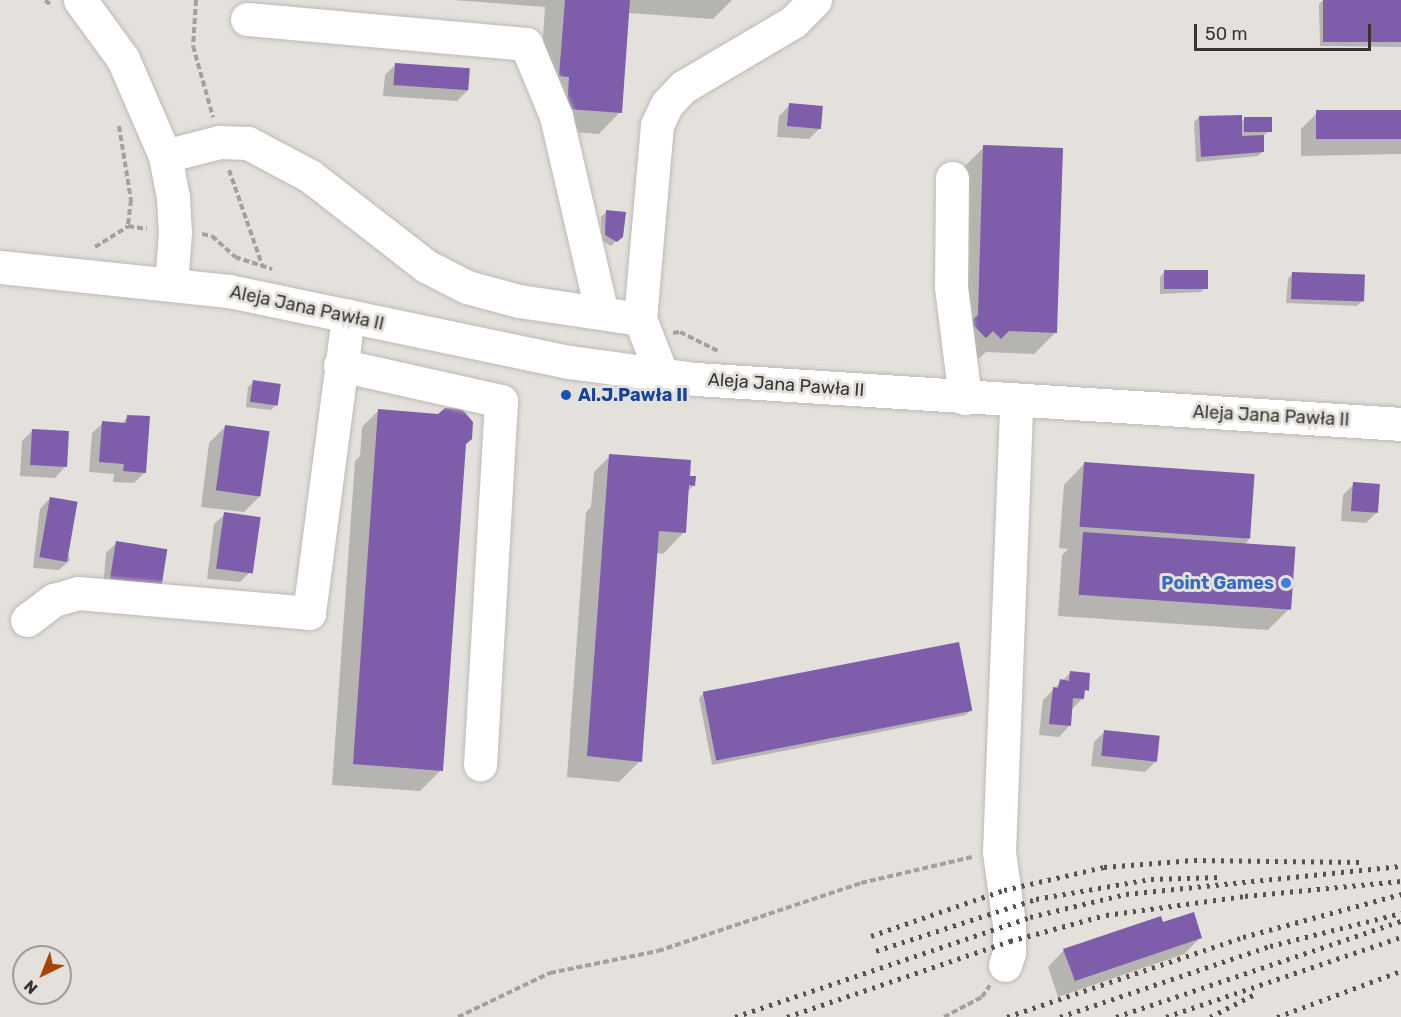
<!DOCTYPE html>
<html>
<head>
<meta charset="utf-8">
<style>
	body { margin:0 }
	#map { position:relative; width:1401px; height:1017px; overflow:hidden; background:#e4e1dd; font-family:Rubik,sans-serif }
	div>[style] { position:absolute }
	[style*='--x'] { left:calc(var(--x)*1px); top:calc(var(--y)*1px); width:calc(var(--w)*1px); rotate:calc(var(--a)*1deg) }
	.shadow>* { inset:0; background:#0003 }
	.building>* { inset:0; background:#7e5dab; transform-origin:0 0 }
	.path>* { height:4px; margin-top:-2px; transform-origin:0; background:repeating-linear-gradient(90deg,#a3a19e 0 6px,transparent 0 9px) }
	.roads { filter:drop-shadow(0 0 2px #bdbab5) drop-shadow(0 0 2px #bdbab5) }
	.minor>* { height:33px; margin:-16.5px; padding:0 16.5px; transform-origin:16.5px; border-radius:16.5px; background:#fff }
	.major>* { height:33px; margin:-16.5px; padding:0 16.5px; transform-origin:16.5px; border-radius:16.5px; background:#fff }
	.rail>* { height:4.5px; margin-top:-2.25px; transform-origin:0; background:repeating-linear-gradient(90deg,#555451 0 3px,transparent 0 9px) }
	.dots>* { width:16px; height:16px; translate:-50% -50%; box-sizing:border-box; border:3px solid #e4e1dd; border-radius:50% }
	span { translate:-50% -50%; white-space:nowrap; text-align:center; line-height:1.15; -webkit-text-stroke:6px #e4e1dd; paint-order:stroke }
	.street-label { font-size:18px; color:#363533 }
	.transit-label { font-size:18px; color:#164399; font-weight:700 }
	.left { translate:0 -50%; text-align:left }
	.shop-label { font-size:18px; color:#366cbe; font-weight:700 }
	.right { translate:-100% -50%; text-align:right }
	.north { position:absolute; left:12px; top:945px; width:60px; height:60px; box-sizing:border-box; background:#e4e1dd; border:2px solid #9e9c99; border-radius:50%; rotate:223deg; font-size:16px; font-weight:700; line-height:24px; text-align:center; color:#363533 }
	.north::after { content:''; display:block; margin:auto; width:21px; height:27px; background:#a64500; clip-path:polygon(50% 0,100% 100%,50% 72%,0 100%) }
	.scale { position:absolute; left:1194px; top:24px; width:177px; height:27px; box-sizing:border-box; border:3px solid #363533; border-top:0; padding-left:8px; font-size:18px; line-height:21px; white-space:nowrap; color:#363533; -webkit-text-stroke:4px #e4e1dd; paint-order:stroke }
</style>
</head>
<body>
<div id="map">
	<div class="shadow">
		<div style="clip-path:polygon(453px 0,732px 0,713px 19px,628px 13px,620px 112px,599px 134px,547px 130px,539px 97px,545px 7px)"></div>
		<div style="clip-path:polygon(1323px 0,1401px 0,1401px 47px,1320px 46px,1319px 4px)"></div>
		<div style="clip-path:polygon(396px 64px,468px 90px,457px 101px,383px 96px,385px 75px)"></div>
		<div style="clip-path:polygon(790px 105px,820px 128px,809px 139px,777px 137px,779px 116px)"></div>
		<div style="clip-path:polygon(1401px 111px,1401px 154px,1301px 156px,1301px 129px,1317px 113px)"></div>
		<div style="clip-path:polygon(1199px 117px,1241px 123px,1244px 119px,1270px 131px,1262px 136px,1263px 151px,1258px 156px,1196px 162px,1194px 122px)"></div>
		<div style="clip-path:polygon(984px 147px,1056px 332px,1034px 354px,986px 352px,978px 359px,971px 351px,950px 344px,963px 168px)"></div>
		<div style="clip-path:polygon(606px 212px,621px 236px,611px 246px,601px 240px,601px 217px)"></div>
		<div style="clip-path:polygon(1165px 271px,1206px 287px,1201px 292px,1160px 294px,1160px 277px)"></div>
		<div style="clip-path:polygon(1293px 273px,1362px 301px,1357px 306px,1286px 303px,1288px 279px)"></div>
		<div style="clip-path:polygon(253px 382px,276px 405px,271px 410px,246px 407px,248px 387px)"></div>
		<div style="clip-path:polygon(378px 411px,464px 445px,441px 770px,420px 791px,332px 785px,355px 461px,360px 456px,362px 427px)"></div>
		<div style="clip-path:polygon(128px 417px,145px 472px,134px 483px,113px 482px,114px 474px,89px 472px,92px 433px,103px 423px,121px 424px)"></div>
		<div style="clip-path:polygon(225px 427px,260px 496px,244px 512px,201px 507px,209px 443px)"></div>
		<div style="clip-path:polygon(33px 430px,65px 467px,55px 478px,20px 476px,22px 441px)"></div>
		<div style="clip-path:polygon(610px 456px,688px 477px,694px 485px,687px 492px,684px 532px,663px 554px,656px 553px,640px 761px,619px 782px,567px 777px,586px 512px,591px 507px,594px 472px)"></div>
		<div style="clip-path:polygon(1085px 463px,1249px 540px,1244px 545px,1289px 609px,1268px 630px,1058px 616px,1062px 555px,1068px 549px,1059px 548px,1064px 485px)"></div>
		<div style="clip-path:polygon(1354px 484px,1377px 512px,1366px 523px,1341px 521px,1343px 495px)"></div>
		<div style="clip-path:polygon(50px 498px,70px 560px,59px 570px,33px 568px,40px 509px)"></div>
		<div style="clip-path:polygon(225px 514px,251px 571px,240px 582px,207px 579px,214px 524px)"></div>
		<div style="clip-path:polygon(117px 542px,138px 544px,162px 583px,152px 594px,103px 589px,106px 553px)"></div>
		<div style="clip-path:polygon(1071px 672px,1083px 698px,1072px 709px,1069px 726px,1059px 737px,1039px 735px,1043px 700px)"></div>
		<div style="clip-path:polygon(704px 693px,971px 710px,966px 715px,712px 765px,699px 698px)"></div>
		<div style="clip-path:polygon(1105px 731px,1156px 761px,1145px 772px,1091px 766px,1094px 742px)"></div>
		<div style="clip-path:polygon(1163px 924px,1200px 938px,1184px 954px,1058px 997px,1048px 967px,1064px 950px)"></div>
	</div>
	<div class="building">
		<div style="clip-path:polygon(565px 0,630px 0,622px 113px,567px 109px,569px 77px,559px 76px)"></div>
		<div style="left:1323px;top:0;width:78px;height:42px"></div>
		<div style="left:395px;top:63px;width:75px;height:22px;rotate:4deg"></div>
		<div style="left:789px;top:103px;width:34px;height:23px;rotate:5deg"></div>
		<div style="left:1401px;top:110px;width:29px;height:85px;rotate:90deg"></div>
		<div style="clip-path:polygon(1242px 115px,1242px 136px,1264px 135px,1264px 152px,1201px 157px,1199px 116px)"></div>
		<div style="left:1272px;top:117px;width:15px;height:28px;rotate:90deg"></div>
		<div style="clip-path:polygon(983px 145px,1063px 148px,1057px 333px,1009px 331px,1001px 339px,993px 331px,986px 338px,970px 322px,978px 315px)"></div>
		<div style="clip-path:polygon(606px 210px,626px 212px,623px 237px,617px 242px,605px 235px)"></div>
		<div style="left:1164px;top:270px;width:44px;height:19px"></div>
		<div style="left:1292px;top:272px;width:73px;height:27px;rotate:2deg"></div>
		<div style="left:253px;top:380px;width:28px;height:22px;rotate:8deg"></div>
		<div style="clip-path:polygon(445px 408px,462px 409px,473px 422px,472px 439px,466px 444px,443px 771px,353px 764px,378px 409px,438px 414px)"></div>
		<div style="clip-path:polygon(127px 415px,150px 416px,146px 473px,123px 471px,124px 464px,99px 462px,102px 421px,126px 423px)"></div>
		<div style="left:225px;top:425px;width:45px;height:66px;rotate:8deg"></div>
		<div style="left:32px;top:429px;width:37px;height:36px;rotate:3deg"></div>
		<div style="clip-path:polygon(609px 454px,691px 460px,690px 476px,696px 476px,695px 486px,689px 485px,686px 533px,659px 531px,642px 762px,587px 756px)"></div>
		<div style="left:1084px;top:462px;width:171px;height:65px;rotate:4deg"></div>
		<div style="left:1353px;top:482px;width:27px;height:29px;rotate:4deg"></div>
		<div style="left:50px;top:497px;width:28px;height:61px;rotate:10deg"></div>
		<div style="left:224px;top:512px;width:37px;height:57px;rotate:8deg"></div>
		<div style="left:1083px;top:532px;width:213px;height:63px;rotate:4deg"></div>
		<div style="left:116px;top:541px;width:52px;height:38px;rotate:9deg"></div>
		<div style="left:959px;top:642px;width:70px;height:261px;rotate:79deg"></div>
		<div style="clip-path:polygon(1070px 671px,1090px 673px,1089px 691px,1085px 690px,1084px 699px,1073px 698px,1071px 726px,1049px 724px,1053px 687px,1058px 688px,1060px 679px,1069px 681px)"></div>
		<div style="left:1104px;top:730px;width:56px;height:26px;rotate:6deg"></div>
		<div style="clip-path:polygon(1194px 912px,1202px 938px,1075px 981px,1063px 949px,1161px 916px,1163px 922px)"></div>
	</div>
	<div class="path">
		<div style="--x:45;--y:0;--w:9;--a:41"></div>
		<div style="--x:196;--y:0;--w:46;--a:93.7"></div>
		<div style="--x:193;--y:46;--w:74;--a:74.3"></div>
		<div style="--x:119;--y:126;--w:75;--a:80.8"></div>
		<div style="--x:131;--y:200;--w:26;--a:97"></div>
		<div style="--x:229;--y:170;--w:101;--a:70.8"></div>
		<div style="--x:202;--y:234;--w:10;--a:11"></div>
		<div style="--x:212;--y:236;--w:31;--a:42"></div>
		<div style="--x:235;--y:257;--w:39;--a:18"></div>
		<div style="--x:95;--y:247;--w:39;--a:-32"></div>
		<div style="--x:128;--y:226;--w:19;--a:9"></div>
		<div style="--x:673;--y:333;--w:7;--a:-8"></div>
		<div style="--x:680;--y:332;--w:42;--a:26.6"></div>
		<div style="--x:458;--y:1017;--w:102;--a:-25.6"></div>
		<div style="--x:550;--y:973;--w:110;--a:-11.5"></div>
		<div style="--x:658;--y:951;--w:214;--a:-18.5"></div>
		<div style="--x:861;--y:883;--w:114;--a:-13.2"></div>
		<div style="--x:944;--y:1017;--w:43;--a:-27.8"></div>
		<div style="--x:982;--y:997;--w:14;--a:-56"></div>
	</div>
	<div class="roads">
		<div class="minor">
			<div style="--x:80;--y:0;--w:73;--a:53.9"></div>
			<div style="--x:123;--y:59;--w:106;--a:66.6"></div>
			<div style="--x:165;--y:156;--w:42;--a:79"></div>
			<div style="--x:173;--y:197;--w:35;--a:87"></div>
			<div style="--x:175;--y:232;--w:52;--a:94.4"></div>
			<div style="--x:247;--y:19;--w:280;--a:5.1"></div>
			<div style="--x:526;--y:44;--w:78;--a:67.4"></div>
			<div style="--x:556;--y:116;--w:202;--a:76.9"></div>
			<div style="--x:165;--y:156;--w:56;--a:-14.5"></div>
			<div style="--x:219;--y:142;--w:29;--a:2"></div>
			<div style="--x:248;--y:143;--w:70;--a:28"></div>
			<div style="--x:310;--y:176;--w:147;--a:37.8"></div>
			<div style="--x:426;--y:266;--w:46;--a:27.1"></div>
			<div style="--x:467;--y:287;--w:54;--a:15.1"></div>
			<div style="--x:519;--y:301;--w:122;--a:8.5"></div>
			<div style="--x:952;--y:178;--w:109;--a:90.5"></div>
			<div style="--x:951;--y:287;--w:112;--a:82.8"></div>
			<div style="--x:340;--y:365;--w:165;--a:12.6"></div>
			<div style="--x:501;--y:401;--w:364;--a:93.3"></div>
			<div style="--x:662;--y:375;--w:60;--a:-111.4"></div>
			<div style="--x:640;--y:319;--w:195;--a:-85"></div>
			<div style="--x:657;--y:125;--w:23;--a:-65"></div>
			<div style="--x:667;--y:104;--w:23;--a:-47"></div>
			<div style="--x:683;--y:87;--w:128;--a:-30.6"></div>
			<div style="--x:793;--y:22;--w:31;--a:-45"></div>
			<div style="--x:27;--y:620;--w:34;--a:-37"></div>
			<div style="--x:54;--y:600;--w:25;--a:-16"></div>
			<div style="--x:78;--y:593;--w:232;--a:4.9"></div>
			<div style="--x:309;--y:613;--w:300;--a:-82.5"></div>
			<div style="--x:1005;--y:965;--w:13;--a:-72"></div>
			<div style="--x:1009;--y:953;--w:29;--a:-90"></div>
			<div style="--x:1009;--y:924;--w:73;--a:-97.9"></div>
			<div style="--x:999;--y:852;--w:451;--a:-87.8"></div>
		</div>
		<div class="major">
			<div style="--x:0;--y:267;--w:230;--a:6"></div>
			<div style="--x:229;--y:291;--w:348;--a:11.8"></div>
			<div style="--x:570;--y:362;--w:127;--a:7.7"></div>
			<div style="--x:696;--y:379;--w:706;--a:3.65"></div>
		</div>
	</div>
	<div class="rail">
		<div style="--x:871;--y:936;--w:141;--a:-19.1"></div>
		<div style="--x:1004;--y:890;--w:103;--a:-13"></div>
		<div style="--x:1104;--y:867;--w:90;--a:-4.4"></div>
		<div style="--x:1194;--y:860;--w:171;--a:0.7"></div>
		<div style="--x:876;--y:951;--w:168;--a:-18"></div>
		<div style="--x:1036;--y:899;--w:117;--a:-9.9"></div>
		<div style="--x:1151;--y:879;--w:70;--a:-1.6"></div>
		<div style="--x:735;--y:1017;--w:311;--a:-18.7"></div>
		<div style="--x:1030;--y:917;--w:99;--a:-13.5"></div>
		<div style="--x:1126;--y:894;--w:276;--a:-5.8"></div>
		<div style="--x:787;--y:1017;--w:236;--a:-18.8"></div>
		<div style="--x:1010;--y:941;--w:99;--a:-15.2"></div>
		<div style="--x:1106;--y:915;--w:140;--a:-7.8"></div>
		<div style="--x:1245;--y:896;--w:157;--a:-5.5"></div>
		<div style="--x:1007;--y:1017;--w:249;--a:-18.7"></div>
		<div style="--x:1243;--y:937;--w:164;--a:-15.2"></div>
		<div style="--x:1060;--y:1017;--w:222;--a:-18.7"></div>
		<div style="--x:1270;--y:946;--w:135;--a:-14.1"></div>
		<div style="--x:1116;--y:1017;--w:301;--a:-18.6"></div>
		<div style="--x:1166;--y:1017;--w:248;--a:-18.8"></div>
		<div style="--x:1210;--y:1017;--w:51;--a:-27.1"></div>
		<div style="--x:1277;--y:1017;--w:132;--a:-20.4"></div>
	</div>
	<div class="dots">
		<div style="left:566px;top:395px;background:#1a4fb4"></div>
		<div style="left:1286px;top:583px;background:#3f7fe0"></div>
	</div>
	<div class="street-label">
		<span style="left:307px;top:308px;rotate:12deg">Aleja Jana Pawła II</span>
		<span style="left:786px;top:385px;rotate:4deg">Aleja Jana Pawła II</span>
		<span style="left:1271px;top:416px;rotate:3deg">Aleja Jana Pawła II</span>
	</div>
	<div class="transit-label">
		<span class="left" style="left:578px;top:395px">Al.J.Pawła II</span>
	</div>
	<div class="shop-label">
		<span class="right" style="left:1274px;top:583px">Point Games</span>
	</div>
	<div class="north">N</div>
	<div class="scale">50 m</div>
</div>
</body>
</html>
